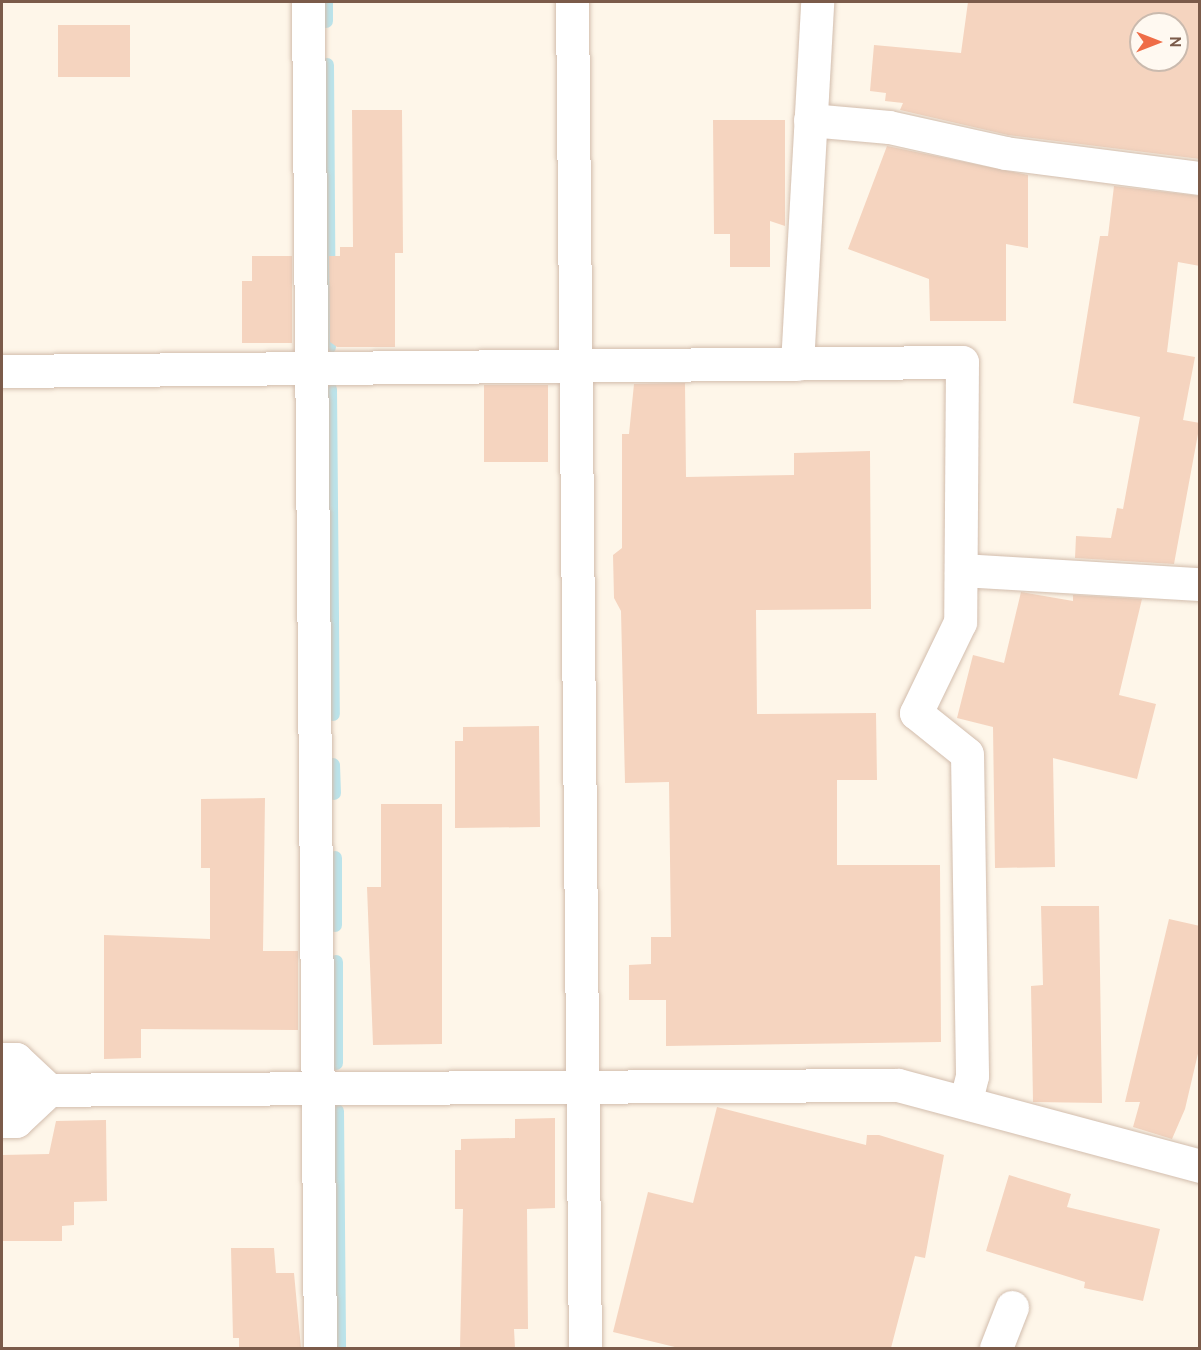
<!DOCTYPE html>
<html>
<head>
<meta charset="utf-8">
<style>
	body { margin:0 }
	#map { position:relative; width:1201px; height:1350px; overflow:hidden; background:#fef6e9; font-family:Cabin,sans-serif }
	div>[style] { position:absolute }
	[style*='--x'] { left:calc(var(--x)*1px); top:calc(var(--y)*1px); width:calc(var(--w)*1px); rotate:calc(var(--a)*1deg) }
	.stream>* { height:14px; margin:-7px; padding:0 7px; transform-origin:7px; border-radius:7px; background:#bbe3ea }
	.building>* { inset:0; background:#f5d4bf; transform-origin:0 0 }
	.roads { filter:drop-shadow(0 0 2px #d2bdad) drop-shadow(0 0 2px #d2bdad) }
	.minor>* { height:33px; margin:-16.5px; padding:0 16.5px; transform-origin:16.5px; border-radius:16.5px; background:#fff }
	span { translate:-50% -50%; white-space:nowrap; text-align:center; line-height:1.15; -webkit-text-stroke:6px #fff9f1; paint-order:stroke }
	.frame { position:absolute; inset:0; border:3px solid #7b5b4a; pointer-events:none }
	.north { position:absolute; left:1129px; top:12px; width:60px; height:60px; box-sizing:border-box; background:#fff9f1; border:2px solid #cabaae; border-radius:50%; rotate:90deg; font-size:16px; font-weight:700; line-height:24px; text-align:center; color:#7b5b4a }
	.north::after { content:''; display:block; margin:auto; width:21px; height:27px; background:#ef6d47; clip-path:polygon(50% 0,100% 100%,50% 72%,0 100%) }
</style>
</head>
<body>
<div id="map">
	<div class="stream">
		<div style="--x:326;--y:2;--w:19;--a:90"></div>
		<div style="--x:327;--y:65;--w:282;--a:89.6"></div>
		<div style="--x:330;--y:389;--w:325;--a:89.5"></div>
		<div style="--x:333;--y:765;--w:28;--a:88"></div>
		<div style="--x:335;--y:858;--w:67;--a:90"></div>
		<div style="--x:336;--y:962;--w:101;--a:90"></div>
		<div style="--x:337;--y:1111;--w:237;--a:89.5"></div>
	</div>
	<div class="building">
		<div style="clip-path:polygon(evenodd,968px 2px,1200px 2px,1200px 159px,1008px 135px,900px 110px,903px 103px,885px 101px,886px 93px,870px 91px,874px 45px,961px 53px,968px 2px,1141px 24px,1177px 24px,1177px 60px,1141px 60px,1141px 24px)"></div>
		<div style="left:130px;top:25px;width:52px;height:72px;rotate:90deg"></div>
		<div style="clip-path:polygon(352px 110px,402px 110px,403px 253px,395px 253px,395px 347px,337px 347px,330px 342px,329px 256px,340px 256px,340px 247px,353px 247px)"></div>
		<div style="clip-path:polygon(713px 120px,785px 120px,785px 226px,770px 221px,770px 267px,730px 267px,730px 234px,714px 234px)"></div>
		<div style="clip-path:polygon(887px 146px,1028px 175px,1028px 248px,1006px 244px,1006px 321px,930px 321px,929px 279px,848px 249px)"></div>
		<div style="clip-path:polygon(1114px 186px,1200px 196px,1200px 266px,1178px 262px,1167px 352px,1195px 357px,1183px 420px,1200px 423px,1174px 564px,1075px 558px,1076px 536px,1111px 538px,1117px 508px,1123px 509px,1140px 417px,1073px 403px,1100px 236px,1108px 236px)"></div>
		<div style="clip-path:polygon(252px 256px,292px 256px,292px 343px,242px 343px,242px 281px,252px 281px)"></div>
		<div style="clip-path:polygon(685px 383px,686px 477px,794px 475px,794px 453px,870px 451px,871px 609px,756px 610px,757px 714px,876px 713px,877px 780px,837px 780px,837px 865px,940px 865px,941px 1042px,666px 1046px,666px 1000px,629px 1000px,629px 965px,651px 964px,651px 937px,671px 937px,669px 782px,625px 783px,621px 611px,614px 598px,613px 555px,622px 548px,622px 434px,629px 434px,634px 384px)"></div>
		<div style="left:484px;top:385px;width:64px;height:77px"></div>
		<div style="clip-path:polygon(1021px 592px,1073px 601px,1073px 595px,1142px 599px,1119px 695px,1156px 704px,1137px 779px,1053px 758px,1055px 867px,995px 868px,993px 727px,957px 718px,973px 655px,1004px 663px)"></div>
		<div style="clip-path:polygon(539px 726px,540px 827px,455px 828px,455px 741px,463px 741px,463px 727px)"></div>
		<div style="clip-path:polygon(265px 798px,263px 951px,298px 951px,298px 1030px,141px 1029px,141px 1058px,104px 1059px,104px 935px,210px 939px,210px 868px,201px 868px,201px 799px)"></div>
		<div style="clip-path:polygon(381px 804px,442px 804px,442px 1044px,373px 1045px,367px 887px,381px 887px)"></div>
		<div style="clip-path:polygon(1041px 906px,1099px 906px,1102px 1103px,1033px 1102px,1031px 986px,1043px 985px)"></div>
		<div style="clip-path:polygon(1169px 919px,1200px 926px,1200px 1045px,1185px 1109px,1172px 1139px,1133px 1127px,1140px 1102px,1125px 1102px)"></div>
		<div style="clip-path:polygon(717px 1107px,866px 1145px,867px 1135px,879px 1135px,944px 1155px,925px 1258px,915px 1256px,891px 1348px,679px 1348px,613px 1332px,648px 1192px,693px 1203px)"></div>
		<div style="clip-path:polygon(555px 1118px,555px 1208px,527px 1209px,528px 1329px,514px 1329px,515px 1348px,460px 1348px,463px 1209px,455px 1209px,455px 1150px,461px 1150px,461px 1139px,515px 1138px,515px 1119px)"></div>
		<div style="clip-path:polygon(106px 1120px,107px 1201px,74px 1202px,74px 1225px,62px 1226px,62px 1241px,2px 1241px,2px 1155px,49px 1154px,56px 1121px)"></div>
		<div style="clip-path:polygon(1009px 1175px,1071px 1194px,1067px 1207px,1160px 1229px,1143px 1301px,1084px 1288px,1085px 1282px,986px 1251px)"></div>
		<div style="clip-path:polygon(231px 1248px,274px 1248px,276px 1273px,294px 1273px,301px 1348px,239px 1348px,239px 1338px,233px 1338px)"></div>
	</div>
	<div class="roads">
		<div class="minor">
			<div style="--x:308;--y:2;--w:1346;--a:89.49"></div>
			<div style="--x:572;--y:2;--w:1346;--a:89.45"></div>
			<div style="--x:810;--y:120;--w:79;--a:5.1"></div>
			<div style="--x:889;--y:127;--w:119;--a:12.6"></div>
			<div style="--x:1005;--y:153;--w:197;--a:7.3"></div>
			<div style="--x:797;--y:364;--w:363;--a:-86.8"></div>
			<div style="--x:2;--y:371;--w:960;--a:-0.54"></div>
			<div style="--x:962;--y:362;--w:260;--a:90.4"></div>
			<div style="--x:960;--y:622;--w:101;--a:115.8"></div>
			<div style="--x:916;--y:713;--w:65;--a:38.8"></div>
			<div style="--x:967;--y:754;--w:322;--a:89.1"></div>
			<div style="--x:972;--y:1076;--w:25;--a:104"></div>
			<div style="--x:961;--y:570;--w:239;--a:3.4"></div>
			<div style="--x:2;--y:1059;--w:14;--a:0"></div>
			<div style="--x:16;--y:1059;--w:45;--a:43.2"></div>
			<div style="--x:49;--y:1090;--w:45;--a:136.8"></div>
			<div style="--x:16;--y:1121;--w:14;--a:180"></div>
			<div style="--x:2;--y:1090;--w:896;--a:-0.32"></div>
			<div style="--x:898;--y:1085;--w:313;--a:15"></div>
			<div style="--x:996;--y:1348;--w:44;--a:-68.7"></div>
		</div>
	</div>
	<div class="frame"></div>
	<div class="north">N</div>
</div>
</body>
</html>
